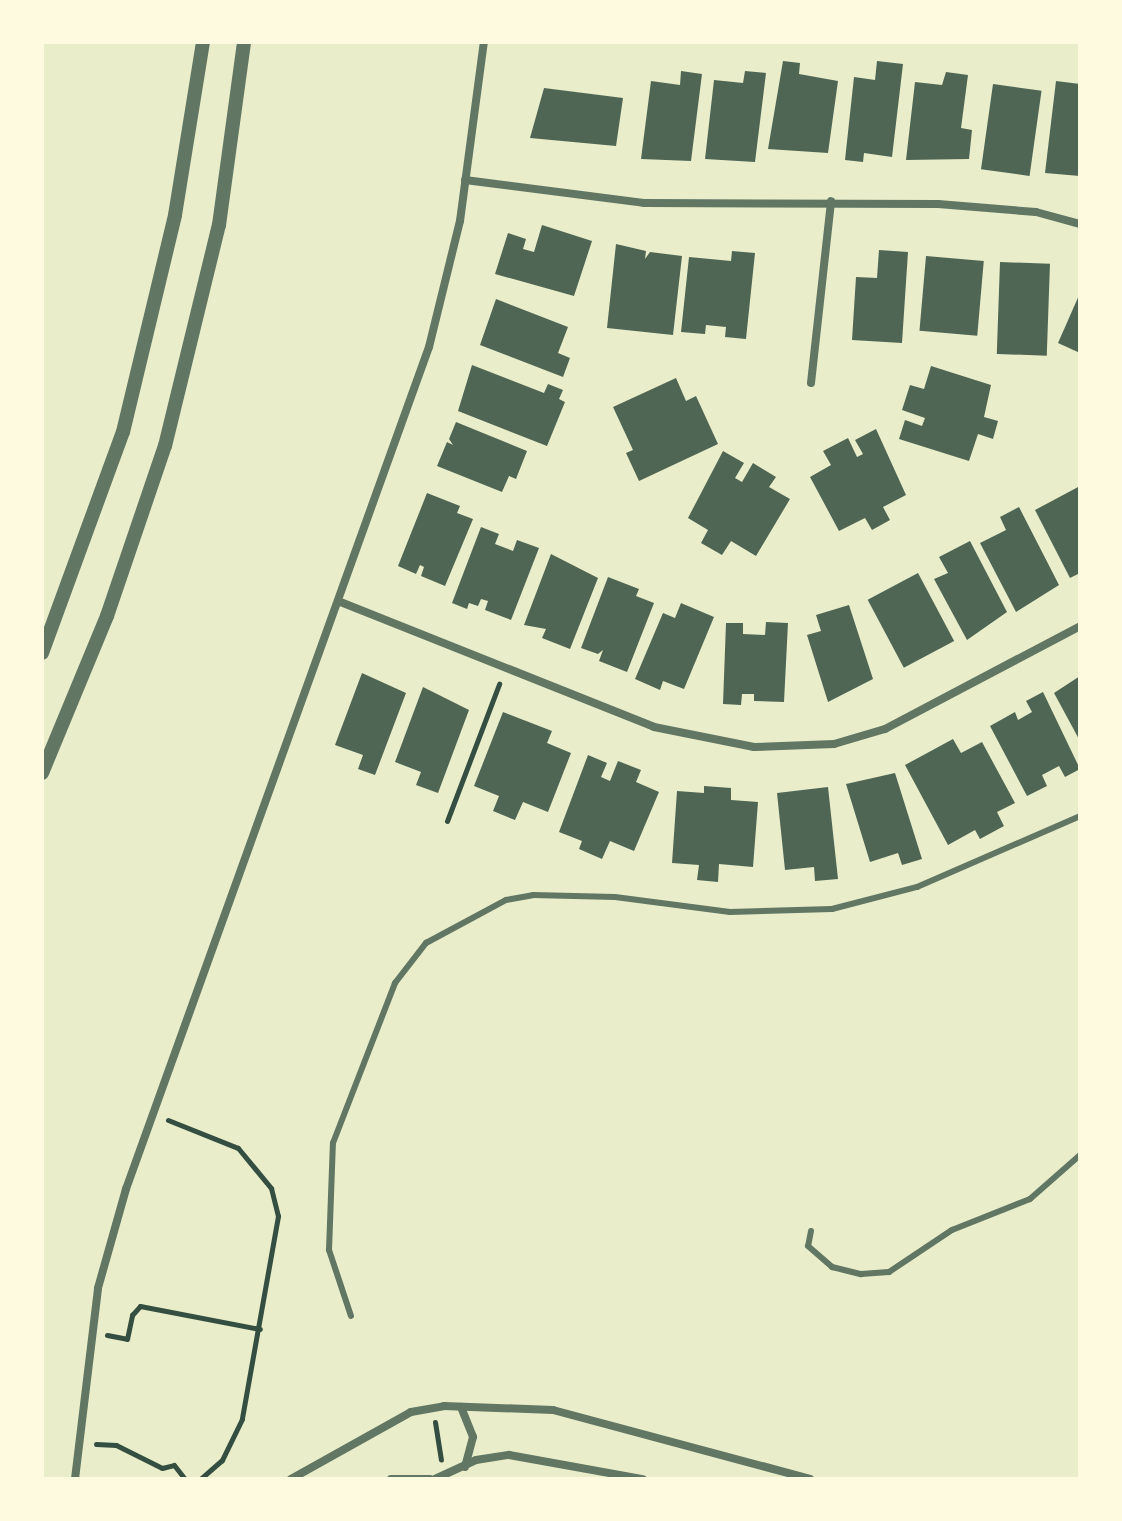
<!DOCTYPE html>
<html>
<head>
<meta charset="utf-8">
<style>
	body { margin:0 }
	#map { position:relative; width:1122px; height:1521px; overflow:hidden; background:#e9edc9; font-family:"Source Serif 4",serif }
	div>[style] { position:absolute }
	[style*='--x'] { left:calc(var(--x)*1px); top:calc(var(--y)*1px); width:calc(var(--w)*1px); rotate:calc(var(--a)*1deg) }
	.building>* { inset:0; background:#4f6655; transform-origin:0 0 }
	.path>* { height:5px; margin:-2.5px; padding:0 2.5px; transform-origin:2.5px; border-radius:2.5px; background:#344e41 }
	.service>* { height:6px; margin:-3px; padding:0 3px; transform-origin:3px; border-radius:3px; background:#617663 }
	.minor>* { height:8px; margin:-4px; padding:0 4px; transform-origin:4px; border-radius:4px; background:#617663 }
	.tertiary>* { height:14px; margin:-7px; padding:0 7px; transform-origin:7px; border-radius:7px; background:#617663 }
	span { translate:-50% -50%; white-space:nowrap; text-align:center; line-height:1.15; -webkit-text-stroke:8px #fefae0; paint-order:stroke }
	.frame { position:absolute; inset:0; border:44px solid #fefae0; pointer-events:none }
</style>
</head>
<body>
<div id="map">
	<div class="building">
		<div style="clip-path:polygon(783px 61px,800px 63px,799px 74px,838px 81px,828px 153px,768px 149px)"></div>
		<div style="clip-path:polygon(877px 61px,903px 64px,892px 157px,864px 153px,863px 162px,845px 160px,854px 77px,875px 80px)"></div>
		<div style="clip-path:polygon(681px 71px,702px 74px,691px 161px,641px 159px,651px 81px,680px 85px)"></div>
		<div style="clip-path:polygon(745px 71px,766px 73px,755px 162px,705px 159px,714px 80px,743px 83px)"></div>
		<div style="clip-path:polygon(946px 72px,968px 75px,961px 128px,972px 130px,969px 159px,906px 160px,915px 82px,942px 85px)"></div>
		<div style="clip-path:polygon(1056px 81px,1080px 84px,1080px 176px,1045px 173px)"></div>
		<div style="left:993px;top:84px;width:49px;height:86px;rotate:8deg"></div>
		<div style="clip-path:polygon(544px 88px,623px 98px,616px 146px,530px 138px)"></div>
		<div style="clip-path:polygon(542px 225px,592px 241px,574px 296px,495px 274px,508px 233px,526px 239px,523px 249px,534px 252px)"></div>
		<div style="clip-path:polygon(616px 244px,646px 251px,645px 259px,650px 252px,682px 256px,673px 335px,607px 328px)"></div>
		<div style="clip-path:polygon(879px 250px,908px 252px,902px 343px,852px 340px,856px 277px,877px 278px)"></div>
		<div style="clip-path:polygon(732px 251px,755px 253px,746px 339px,725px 337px,726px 327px,706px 325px,705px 334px,681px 332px,689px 257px,731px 261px)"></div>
		<div style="left:926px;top:256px;width:58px;height:75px;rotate:5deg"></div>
		<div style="left:1000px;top:262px;width:50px;height:92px;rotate:2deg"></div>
		<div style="clip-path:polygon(1080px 293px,1080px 353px,1058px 343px)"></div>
		<div style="clip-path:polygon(496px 299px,568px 327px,558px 353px,570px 358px,563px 377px,480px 345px)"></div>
		<div style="clip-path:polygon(472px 365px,544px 393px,548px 384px,563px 390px,559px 399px,565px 402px,547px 446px,458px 411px)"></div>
		<div style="clip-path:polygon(931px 366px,991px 385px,984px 417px,998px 421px,993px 439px,978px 434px,969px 461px,899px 439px,905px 420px,922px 426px,925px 418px,902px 410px,910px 385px,924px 389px)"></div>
		<div style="clip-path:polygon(676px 378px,686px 401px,696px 396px,718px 444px,639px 481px,626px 453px,633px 450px,613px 407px)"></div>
		<div style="clip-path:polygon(456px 422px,527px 451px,516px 479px,509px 476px,502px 492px,437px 466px,447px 442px,453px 445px,449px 439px)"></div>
		<div style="clip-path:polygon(876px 429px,906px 495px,883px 507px,890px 520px,872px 530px,865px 518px,839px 531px,810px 477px,831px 465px,823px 451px,848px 438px,857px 457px,863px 454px,855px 440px)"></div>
		<div style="clip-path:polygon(723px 451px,744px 463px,735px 478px,742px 482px,753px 463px,776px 477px,769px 487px,790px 499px,756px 556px,731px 541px,722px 555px,701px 543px,708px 530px,688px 518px)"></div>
		<div style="clip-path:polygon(1080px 486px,1080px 573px,1070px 578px,1035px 510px)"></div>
		<div style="clip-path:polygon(427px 493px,460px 506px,457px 513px,473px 519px,445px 586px,421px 576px,424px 567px,420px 565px,416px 574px,398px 566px)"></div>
		<div style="clip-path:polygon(1019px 507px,1059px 585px,1016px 612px,980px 543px,1006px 530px,1000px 517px)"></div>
		<div style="clip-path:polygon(481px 527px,499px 534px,495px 544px,513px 551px,517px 540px,539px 548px,511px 620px,485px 610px,488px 601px,481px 599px,478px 606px,469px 603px,467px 609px,452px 603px)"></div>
		<div style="clip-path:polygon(970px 541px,1007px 612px,967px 640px,934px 579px,948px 573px,939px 557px)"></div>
		<div style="clip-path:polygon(551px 554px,598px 578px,570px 649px,542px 638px,546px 629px,524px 625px)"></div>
		<div style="left:918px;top:573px;width:77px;height:57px;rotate:62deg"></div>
		<div style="clip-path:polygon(608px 577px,639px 589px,636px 596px,654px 603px,627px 672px,599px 661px,603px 650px,598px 654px,581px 648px)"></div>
		<div style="clip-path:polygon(681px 603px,714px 617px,684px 689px,663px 681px,660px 690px,635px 679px,663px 613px,675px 618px)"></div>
		<div style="clip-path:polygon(849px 605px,873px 679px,828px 702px,807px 635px,821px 631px,816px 615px)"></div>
		<div style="clip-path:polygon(766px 622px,788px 623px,784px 702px,754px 701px,754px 694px,742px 694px,741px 705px,723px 704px,726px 623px,743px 623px,743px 634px,765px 635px)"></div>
		<div style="clip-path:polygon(362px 673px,406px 693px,375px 775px,358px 769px,363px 755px,335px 745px)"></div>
		<div style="clip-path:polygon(1080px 676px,1080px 741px,1054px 693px)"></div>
		<div style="clip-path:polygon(423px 687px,469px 710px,438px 793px,416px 785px,421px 772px,395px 762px)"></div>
		<div style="clip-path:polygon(1043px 692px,1080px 769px,1065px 777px,1059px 766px,1042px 775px,1047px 786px,1027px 796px,990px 726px,1015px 712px,1018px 720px,1032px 712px,1026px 701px)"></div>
		<div style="clip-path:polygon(503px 712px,552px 731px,547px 743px,571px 753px,548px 812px,523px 802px,515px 820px,493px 811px,499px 796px,474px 786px)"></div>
		<div style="clip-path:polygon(953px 739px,961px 753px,982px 742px,1015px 803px,997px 812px,1004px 826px,980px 839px,975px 830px,948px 845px,905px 765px)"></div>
		<div style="clip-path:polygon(588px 755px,607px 763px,601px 777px,610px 781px,618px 761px,641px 770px,636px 782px,659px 792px,634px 851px,610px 841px,602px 859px,579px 849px,582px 841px,559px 832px)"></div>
		<div style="clip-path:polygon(895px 773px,922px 859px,902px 865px,898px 853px,870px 862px,846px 784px)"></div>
		<div style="clip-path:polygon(704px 786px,731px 788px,731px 800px,758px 802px,753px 867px,719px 864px,718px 882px,697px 880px,699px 865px,672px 863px,677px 791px,704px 793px)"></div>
		<div style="clip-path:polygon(828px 787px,838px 879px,815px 881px,814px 867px,785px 870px,777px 793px)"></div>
	</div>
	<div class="path">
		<div style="--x:447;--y:821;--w:147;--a:-69.2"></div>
		<div style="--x:168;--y:1120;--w:75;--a:21.8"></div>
		<div style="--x:238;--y:1148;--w:52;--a:50.5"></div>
		<div style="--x:271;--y:1188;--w:29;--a:76"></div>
		<div style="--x:278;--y:1216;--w:206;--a:100.1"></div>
		<div style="--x:242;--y:1419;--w:46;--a:116"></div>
		<div style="--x:222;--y:1460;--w:29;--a:139"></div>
		<div style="--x:107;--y:1335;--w:20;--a:11"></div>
		<div style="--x:127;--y:1339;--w:25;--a:-78"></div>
		<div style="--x:132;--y:1315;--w:12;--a:-48"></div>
		<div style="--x:140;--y:1306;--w:122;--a:10.9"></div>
		<div style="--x:435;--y:1422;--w:38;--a:81"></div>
		<div style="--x:96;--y:1444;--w:20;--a:3"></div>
		<div style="--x:116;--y:1445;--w:51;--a:26.6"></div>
		<div style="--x:162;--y:1468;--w:12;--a:-14"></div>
		<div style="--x:174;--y:1465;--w:18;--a:52"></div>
	</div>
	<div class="service">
		<div style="--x:811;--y:1231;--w:15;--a:101"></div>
		<div style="--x:808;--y:1246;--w:32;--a:41"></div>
		<div style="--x:832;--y:1267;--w:30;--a:14"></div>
		<div style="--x:861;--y:1274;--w:28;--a:-4"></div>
		<div style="--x:889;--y:1272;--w:76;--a:-33.7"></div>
		<div style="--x:952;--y:1230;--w:84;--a:-21.7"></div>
		<div style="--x:1030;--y:1199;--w:67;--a:-41.3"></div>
		<div style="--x:351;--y:1316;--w:70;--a:-108.4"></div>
		<div style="--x:329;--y:1250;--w:107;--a:-87.9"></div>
		<div style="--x:333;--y:1143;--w:172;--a:-68.8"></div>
		<div style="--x:395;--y:983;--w:51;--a:-52.2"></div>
		<div style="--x:426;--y:943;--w:91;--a:-28.3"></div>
		<div style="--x:506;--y:900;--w:27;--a:-10"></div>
		<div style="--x:533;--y:895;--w:82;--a:1.4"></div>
		<div style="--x:615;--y:897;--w:116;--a:7.4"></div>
		<div style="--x:730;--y:912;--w:102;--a:-1.7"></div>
		<div style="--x:832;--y:909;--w:88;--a:-14.5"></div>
		<div style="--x:917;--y:887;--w:178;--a:-23.5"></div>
	</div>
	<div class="minor">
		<div style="--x:465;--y:180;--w:180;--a:7.3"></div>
		<div style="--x:644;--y:203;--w:294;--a:0.2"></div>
		<div style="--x:938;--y:204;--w:98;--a:4.7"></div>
		<div style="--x:1036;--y:212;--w:46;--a:15.3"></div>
		<div style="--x:811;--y:383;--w:183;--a:-83.7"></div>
		<div style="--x:338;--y:601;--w:340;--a:21.7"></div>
		<div style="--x:654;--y:727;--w:102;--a:11.3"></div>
		<div style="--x:754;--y:747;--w:80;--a:-2.1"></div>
		<div style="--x:834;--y:744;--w:53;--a:-16.4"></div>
		<div style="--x:885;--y:729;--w:221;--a:-27.8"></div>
		<div style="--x:461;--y:1407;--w:32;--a:68"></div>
		<div style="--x:473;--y:1437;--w:31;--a:105"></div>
		<div style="--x:75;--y:1479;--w:192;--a:-83.1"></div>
		<div style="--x:98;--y:1288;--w:103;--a:-74.2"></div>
		<div style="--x:126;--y:1189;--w:895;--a:-70.21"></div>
		<div style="--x:429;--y:347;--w:130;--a:-76.2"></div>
		<div style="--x:460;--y:221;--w:181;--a:-82.4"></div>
		<div style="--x:291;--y:1479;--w:137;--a:-29.2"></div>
		<div style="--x:411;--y:1412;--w:34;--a:-10"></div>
		<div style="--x:444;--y:1406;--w:109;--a:2.1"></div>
		<div style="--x:553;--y:1410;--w:266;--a:15"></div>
		<div style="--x:391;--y:1479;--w:39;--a:0"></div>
		<div style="--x:435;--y:1479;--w:45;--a:-24.9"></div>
		<div style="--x:476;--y:1460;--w:33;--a:-9"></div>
		<div style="--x:509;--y:1455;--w:136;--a:10.2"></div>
	</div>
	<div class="tertiary">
		<div style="--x:42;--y:653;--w:235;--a:-69.9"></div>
		<div style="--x:123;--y:432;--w:223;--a:-76.5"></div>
		<div style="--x:175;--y:215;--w:175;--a:-80.8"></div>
		<div style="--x:42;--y:773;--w:170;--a:-67.5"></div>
		<div style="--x:107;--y:616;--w:180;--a:-71.2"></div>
		<div style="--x:165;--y:446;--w:228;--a:-76.3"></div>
		<div style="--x:219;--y:225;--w:185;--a:-82.2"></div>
	</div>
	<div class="frame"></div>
</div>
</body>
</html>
